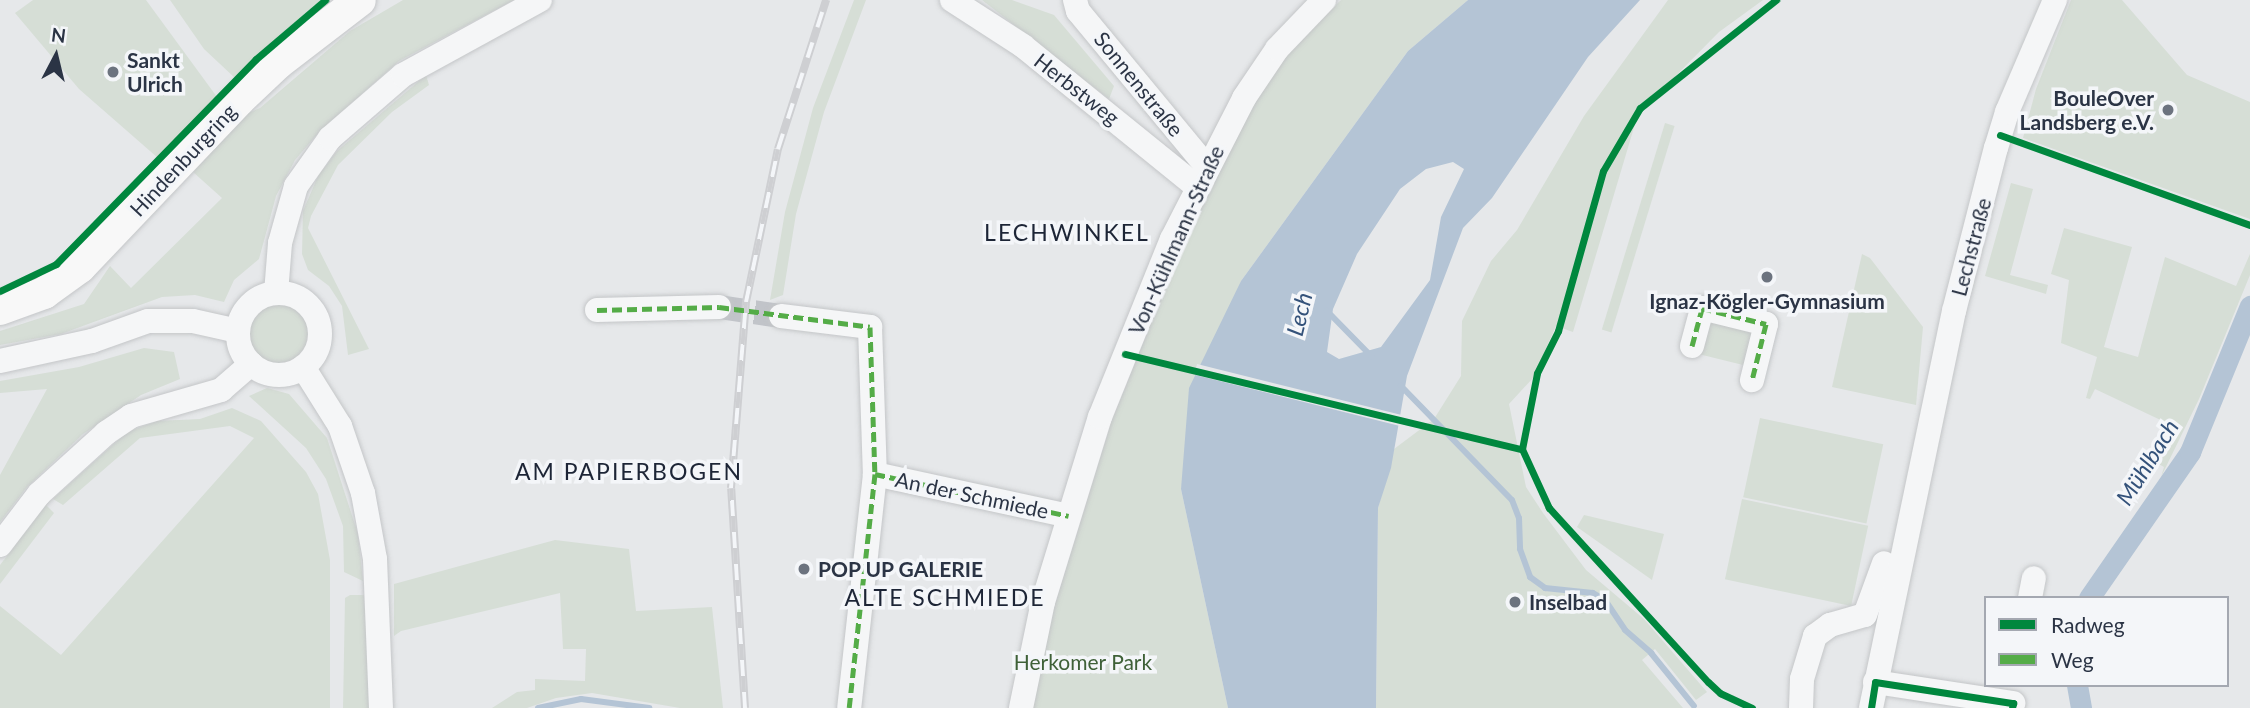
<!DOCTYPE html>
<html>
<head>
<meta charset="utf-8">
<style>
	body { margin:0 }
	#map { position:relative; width:2250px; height:708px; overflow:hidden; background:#e6e8ea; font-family:Lato,sans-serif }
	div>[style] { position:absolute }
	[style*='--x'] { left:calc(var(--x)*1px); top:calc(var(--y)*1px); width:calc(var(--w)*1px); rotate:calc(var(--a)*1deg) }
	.green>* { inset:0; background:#d6ded6; transform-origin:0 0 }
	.round { border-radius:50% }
	.water>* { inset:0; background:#b4c4d5 }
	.pier>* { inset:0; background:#e6e8ea; transform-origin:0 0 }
	.stream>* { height:6px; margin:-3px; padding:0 3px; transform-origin:3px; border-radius:3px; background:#b4c4d5 }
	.canal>* { height:21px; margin:-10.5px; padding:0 10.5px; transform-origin:10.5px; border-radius:10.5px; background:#b4c4d5 }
	.minor-tunnel>* { height:24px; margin-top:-12px; transform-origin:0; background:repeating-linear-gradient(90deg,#c1c4c9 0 24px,transparent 0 36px) }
	.roads { filter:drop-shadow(0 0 2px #c4c6c8) drop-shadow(0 0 2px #c4c6c8) }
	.minor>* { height:24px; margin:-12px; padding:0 12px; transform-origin:12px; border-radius:12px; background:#f5f6f7 }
	.minor>.ring { margin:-12px; padding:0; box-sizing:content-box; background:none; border:24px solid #f5f6f7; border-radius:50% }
	.major>* { height:32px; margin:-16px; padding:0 16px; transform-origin:16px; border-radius:16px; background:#f8f8f8 }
	.rail>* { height:8px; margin-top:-4px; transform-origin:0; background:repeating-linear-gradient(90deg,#f4f6f9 0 16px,#cecfd2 0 32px); box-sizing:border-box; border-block:2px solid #cecfd2 }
	.quiet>* { height:5px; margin-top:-2.5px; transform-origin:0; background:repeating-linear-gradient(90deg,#54ac47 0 10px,transparent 0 15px) }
	.cycleway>* { height:7px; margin:-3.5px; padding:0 3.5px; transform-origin:3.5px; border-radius:3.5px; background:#00873e }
	.dots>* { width:19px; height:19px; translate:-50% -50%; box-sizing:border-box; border:4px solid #f4f6f9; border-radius:50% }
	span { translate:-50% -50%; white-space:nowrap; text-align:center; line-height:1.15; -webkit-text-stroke:7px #f4f6f9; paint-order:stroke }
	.poi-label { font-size:21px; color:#2b3445; font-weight:700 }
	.left { translate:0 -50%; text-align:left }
	.right { translate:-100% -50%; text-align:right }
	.street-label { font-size:21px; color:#2b3445 }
	.park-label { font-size:21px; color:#3f6138 }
	.neighbourhood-label { font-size:23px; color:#1d2536; letter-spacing:2px }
	.water-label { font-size:23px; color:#34527a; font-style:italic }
	.legend { position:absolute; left:1984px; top:596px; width:245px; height:91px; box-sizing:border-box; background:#f4f6f9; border:2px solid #a4a8b1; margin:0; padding:9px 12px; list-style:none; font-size:21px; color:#2b3445 }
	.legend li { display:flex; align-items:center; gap:14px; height:35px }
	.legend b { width:35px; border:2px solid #a4a8b1 }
	.north { position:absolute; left:21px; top:21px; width:70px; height:70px; -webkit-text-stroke:5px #f4f6f9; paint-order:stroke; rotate:7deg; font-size:19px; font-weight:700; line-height:28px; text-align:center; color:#2b3445 }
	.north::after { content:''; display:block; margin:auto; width:24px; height:32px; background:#2b3445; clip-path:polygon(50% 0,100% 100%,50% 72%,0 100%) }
</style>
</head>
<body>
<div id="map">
	<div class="green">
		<div style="clip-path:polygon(33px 0,146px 0,217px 97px,158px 158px,79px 89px,15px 13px)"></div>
		<div style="clip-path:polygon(170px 0,323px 0,235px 78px,204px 49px)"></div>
		<div style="clip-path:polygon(403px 0,514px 0,399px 61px,320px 131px,295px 160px,276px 196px,259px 259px,234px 280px,224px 302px,195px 295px,162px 297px,61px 334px,0 345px,0 331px,84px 304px,110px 266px,131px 288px,222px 198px,193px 172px,248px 113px,260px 108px,350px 31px)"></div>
		<div style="clip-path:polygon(854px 0,866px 0,824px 112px,796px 214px,783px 295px,770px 300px,785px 212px,813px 108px)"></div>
		<div style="clip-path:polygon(982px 0,1012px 0,1054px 15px,1114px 86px,1109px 99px)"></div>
		<div style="clip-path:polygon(1341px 0,1468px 0,1408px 51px,1241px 281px,1181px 489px,1228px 708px,1032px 708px,1039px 656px,1112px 420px,1182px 247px,1236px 135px,1284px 56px)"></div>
		<div style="clip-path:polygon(1668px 0,1763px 0,1719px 32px,1638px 114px,1573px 332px,1556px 326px,1533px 378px,1509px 404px,1526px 487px,1543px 513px,1586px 570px,1644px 619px,1707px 692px,1696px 700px,1655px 649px,1642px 660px,1683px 708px,1376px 708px,1378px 508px,1394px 449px,1434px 419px,1461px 376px,1462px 321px,1491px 261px,1517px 230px,1584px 116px)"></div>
		<div style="clip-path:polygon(2071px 0,2122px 0,2187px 75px,2250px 102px,2250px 219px,2023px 138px,2036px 89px)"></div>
		<div style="clip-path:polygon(426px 75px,429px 85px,392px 112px,338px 165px,311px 216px,308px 228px,369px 349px,348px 355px,342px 306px,329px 286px,308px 270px,302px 254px,303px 211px,318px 176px,337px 151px)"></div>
		<div style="left:1665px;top:123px;width:10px;height:216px;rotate:17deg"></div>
		<div style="clip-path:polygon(2011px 183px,2033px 189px,2010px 275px,2048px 285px,2046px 294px,1985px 276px)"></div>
		<div style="clip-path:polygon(2064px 228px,2132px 247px,2104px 347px,2138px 357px,2165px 257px,2236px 286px,2250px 254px,2250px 275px,2199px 399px,2161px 477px,2164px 467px,2155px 462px,2148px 470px,2169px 424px,2095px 389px,2090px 399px,2086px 398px,2097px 357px,2061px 343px,2069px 280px,2051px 274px)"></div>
		<div style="clip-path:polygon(1862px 254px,1870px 258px,1923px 327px,1916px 405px,1832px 387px)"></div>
		<div class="round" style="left:248px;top:303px;width:60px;height:60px"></div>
		<div style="left:1707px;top:320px;width:49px;height:35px;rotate:14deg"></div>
		<div style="clip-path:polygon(144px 348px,174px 352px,180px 379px,141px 395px,83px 434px,27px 487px,0 522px,0 475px,47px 389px,0 393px,0 381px,79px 367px)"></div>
		<div style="clip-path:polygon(267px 388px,289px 394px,327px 438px,358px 534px,363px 581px,344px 572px,343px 526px,326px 479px,306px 448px,249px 396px)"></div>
		<div style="clip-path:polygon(232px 408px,261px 421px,306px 472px,318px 494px,330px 560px,330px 708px,0 708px,0 606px,61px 655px,254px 438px,230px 426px,140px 438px,63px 505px,53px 499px,127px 432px,157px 421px,200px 419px)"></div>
		<div style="left:1760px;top:418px;width:126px;height:81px;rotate:12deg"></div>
		<div style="left:1742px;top:499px;width:129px;height:82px;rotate:12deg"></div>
		<div style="clip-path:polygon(46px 505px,54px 513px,0 584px,0 565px)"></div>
		<div style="clip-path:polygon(1584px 515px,1664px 534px,1652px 580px,1577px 527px)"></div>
		<div style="clip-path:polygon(555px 540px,629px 549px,636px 611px,712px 607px,723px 708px,680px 708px,592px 693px,556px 698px,527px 708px,492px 708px,517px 692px,535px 690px,535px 679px,585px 681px,586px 649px,563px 649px,560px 593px,401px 631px,394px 636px,394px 584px)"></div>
		<div style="clip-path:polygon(350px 595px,364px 595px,371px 708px,343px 708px,345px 598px)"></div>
	</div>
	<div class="water">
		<div style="clip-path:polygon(evenodd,1468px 0,1640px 0,1588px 57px,1492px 198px,1463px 228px,1407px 376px,1391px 468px,1378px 508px,1376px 708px,1228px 708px,1181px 489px,1189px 388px,1241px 281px,1408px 51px,1468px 0,1453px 162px,1464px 169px,1441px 217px,1430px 280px,1381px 347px,1339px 359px,1327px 352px,1333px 309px,1357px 254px,1400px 189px,1426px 169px,1453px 162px)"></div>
	</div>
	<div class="pier">
		<div style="left:1197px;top:364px;width:213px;height:11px;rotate:14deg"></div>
	</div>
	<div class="stream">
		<div style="--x:1327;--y:311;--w:63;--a:45.6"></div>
		<div style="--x:1401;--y:386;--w:159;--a:45.8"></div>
		<div style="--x:1512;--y:500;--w:19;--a:69"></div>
		<div style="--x:1519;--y:518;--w:31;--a:88"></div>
		<div style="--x:1520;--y:549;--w:30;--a:70"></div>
		<div style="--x:1530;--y:577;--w:19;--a:36"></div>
		<div style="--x:1545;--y:588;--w:48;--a:5.9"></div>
		<div style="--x:1593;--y:593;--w:14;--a:30"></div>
		<div style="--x:1605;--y:600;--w:36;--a:56"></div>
		<div style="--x:1625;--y:630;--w:35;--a:41"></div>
		<div style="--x:1651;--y:653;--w:68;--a:50.9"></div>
		<div style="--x:538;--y:708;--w:44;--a:-11.8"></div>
		<div style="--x:581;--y:699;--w:69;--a:7.5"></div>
	</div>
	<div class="canal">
		<div style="--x:2089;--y:598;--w:178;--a:-55.3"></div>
		<div style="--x:2190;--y:452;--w:158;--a:-67.7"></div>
		<div style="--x:2077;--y:685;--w:23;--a:80"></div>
	</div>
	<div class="minor-tunnel">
		<div style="--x:719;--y:307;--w:63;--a:8.3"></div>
	</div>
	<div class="roads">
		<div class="minor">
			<div style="--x:952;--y:0;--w:85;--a:32.9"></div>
			<div style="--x:1023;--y:46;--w:223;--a:39"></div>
			<div style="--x:1075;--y:0;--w:11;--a:75"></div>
			<div style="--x:1078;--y:11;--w:202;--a:50.4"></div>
			<div style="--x:276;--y:293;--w:50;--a:-85.4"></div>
			<div style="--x:280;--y:243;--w:59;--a:-74.3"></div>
			<div style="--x:296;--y:186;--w:59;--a:-54.7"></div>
			<div style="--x:330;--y:138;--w:96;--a:-40.8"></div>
			<div style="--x:403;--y:75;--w:156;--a:-28.7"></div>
			<div class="ring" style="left:238px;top:293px;width:58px;height:58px"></div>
			<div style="--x:597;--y:310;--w:122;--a:-1.4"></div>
			<div style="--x:781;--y:316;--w:90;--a:7"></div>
			<div style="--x:870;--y:327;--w:147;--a:88.1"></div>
			<div style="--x:875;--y:474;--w:235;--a:96.3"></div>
			<div style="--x:1692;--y:346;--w:39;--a:-75"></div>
			<div style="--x:1702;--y:308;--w:66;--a:14"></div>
			<div style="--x:1766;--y:324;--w:58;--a:104"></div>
			<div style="--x:0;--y:361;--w:94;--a:-12.3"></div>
			<div style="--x:92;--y:341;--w:59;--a:-19.7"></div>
			<div style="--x:148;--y:321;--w:45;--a:0"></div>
			<div style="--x:193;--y:321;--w:46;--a:12.5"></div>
			<div style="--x:303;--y:367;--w:70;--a:57.9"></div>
			<div style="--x:340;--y:426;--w:71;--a:71.1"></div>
			<div style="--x:363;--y:493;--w:67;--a:79.7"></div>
			<div style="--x:375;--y:559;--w:149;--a:87.7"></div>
			<div style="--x:875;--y:474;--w:198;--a:12.2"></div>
			<div style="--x:0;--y:545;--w:64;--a:-52.6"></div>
			<div style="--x:39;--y:494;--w:91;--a:-42.3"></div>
			<div style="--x:106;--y:433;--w:30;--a:-34"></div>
			<div style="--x:131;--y:416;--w:94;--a:-16.1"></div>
			<div style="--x:221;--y:390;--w:40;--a:-41"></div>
			<div style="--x:2030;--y:598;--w:20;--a:-79"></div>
			<div style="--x:1875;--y:682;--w:140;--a:8.7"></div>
			<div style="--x:1021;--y:708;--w:108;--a:-78.3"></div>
			<div style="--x:1043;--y:602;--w:194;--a:-72.9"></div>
			<div style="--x:1100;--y:417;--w:192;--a:-68"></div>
			<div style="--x:1172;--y:239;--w:158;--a:-62.9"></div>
			<div style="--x:1244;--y:98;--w:59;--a:-56"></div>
			<div style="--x:1277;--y:49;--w:68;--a:-46.2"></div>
			<div style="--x:1801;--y:708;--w:29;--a:-88"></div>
			<div style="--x:1802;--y:679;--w:45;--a:-73.2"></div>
			<div style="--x:1815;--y:636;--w:19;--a:-36"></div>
			<div style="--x:1830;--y:625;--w:36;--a:-16"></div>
			<div style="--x:1865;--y:615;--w:55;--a:-69.9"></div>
			<div style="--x:1871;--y:708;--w:406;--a:-78.2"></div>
			<div style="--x:1954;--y:311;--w:168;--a:-75.6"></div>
			<div style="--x:1996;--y:148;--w:38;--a:-73"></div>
			<div style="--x:2007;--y:112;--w:122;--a:-66.8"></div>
		</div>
		<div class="major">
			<div style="--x:0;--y:309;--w:47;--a:-20"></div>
			<div style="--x:44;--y:293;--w:44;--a:-35.8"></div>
			<div style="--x:80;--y:267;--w:231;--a:-46.4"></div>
			<div style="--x:239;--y:100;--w:54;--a:-43.5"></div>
			<div style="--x:278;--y:63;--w:103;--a:-37.5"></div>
		</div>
	</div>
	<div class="rail">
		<div style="--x:745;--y:708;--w:220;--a:-93.6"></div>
		<div style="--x:731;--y:488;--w:187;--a:-85.4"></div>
		<div style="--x:746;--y:302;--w:156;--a:-78.2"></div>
		<div style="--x:778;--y:149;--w:157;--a:-72.1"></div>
	</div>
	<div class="quiet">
		<div style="--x:597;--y:310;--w:122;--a:-1.4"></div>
		<div style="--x:719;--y:307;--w:152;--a:7.5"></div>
		<div style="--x:870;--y:327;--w:147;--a:88.1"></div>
		<div style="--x:875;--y:474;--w:235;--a:96.3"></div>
		<div style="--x:1692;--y:346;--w:39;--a:-75"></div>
		<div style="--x:1702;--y:308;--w:66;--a:14"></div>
		<div style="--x:1766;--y:324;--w:58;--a:104"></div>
		<div style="--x:875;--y:474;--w:198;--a:12.2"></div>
	</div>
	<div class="cycleway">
		<div style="--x:2000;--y:135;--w:266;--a:19.8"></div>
		<div style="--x:0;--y:291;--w:62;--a:-25.7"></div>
		<div style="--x:56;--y:264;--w:286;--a:-45.7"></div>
		<div style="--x:256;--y:59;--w:91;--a:-40.5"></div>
		<div style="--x:1125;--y:354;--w:408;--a:13.5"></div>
		<div style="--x:1752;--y:708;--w:35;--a:-155"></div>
		<div style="--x:1720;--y:693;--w:16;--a:-137"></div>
		<div style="--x:1708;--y:682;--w:236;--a:-132.4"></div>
		<div style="--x:1549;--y:508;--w:65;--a:-114.6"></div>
		<div style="--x:1522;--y:449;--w:77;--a:-78.8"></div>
		<div style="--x:1537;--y:373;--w:47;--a:-63.4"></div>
		<div style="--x:1558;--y:331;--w:166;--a:-74.3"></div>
		<div style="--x:1603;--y:171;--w:73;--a:-59.6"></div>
		<div style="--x:1640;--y:108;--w:174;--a:-38.5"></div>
		<div style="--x:1871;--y:708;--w:26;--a:-81"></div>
		<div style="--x:1875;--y:682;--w:140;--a:8.7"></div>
		<div style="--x:2013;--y:703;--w:5;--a:101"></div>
	</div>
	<div class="dots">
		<div style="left:113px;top:72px;background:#6c737f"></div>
		<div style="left:2168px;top:110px;background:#6c737f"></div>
		<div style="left:1767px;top:277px;background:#6c737f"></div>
		<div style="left:804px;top:569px;background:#6c737f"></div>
		<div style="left:1515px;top:602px;background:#6c737f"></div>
	</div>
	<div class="poi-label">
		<span class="left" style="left:127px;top:72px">Sankt<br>Ulrich</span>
		<span class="right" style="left:2154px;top:110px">BouleOver<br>Landsberg e.V.</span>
		<span style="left:1767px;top:301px">Ignaz-Kögler-Gymnasium</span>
		<span class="left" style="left:818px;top:569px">POP UP GALERIE</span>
		<span class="left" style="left:1529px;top:602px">Inselbad</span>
	</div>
	<div class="street-label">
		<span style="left:1139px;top:84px;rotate:51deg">Sonnenstraße</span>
		<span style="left:1077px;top:89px;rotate:38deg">Herbstweg</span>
		<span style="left:183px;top:160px;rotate:-47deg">Hindenburgring</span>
		<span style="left:1176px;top:240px;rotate:-66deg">Von-Kühlmann-Straße</span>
		<span style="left:1971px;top:247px;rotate:-75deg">Lechstraße</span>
		<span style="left:972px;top:495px;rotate:12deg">An der Schmiede</span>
	</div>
	<div class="park-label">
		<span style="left:1083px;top:662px">Herkomer Park</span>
	</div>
	<div class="neighbourhood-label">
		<span style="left:1067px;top:232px">LECHWINKEL</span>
		<span style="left:629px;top:471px">AM PAPIERBOGEN</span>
		<span style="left:945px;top:597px">ALTE SCHMIEDE</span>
	</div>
	<div class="water-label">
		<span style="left:1299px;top:314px;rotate:-76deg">Lech</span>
		<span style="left:2147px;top:462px;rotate:-58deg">Mühlbach</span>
	</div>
	<ul class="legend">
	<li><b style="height:9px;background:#00873e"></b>Radweg</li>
	<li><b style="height:9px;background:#54ac47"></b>Weg</li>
	</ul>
	<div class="north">N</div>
</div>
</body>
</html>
